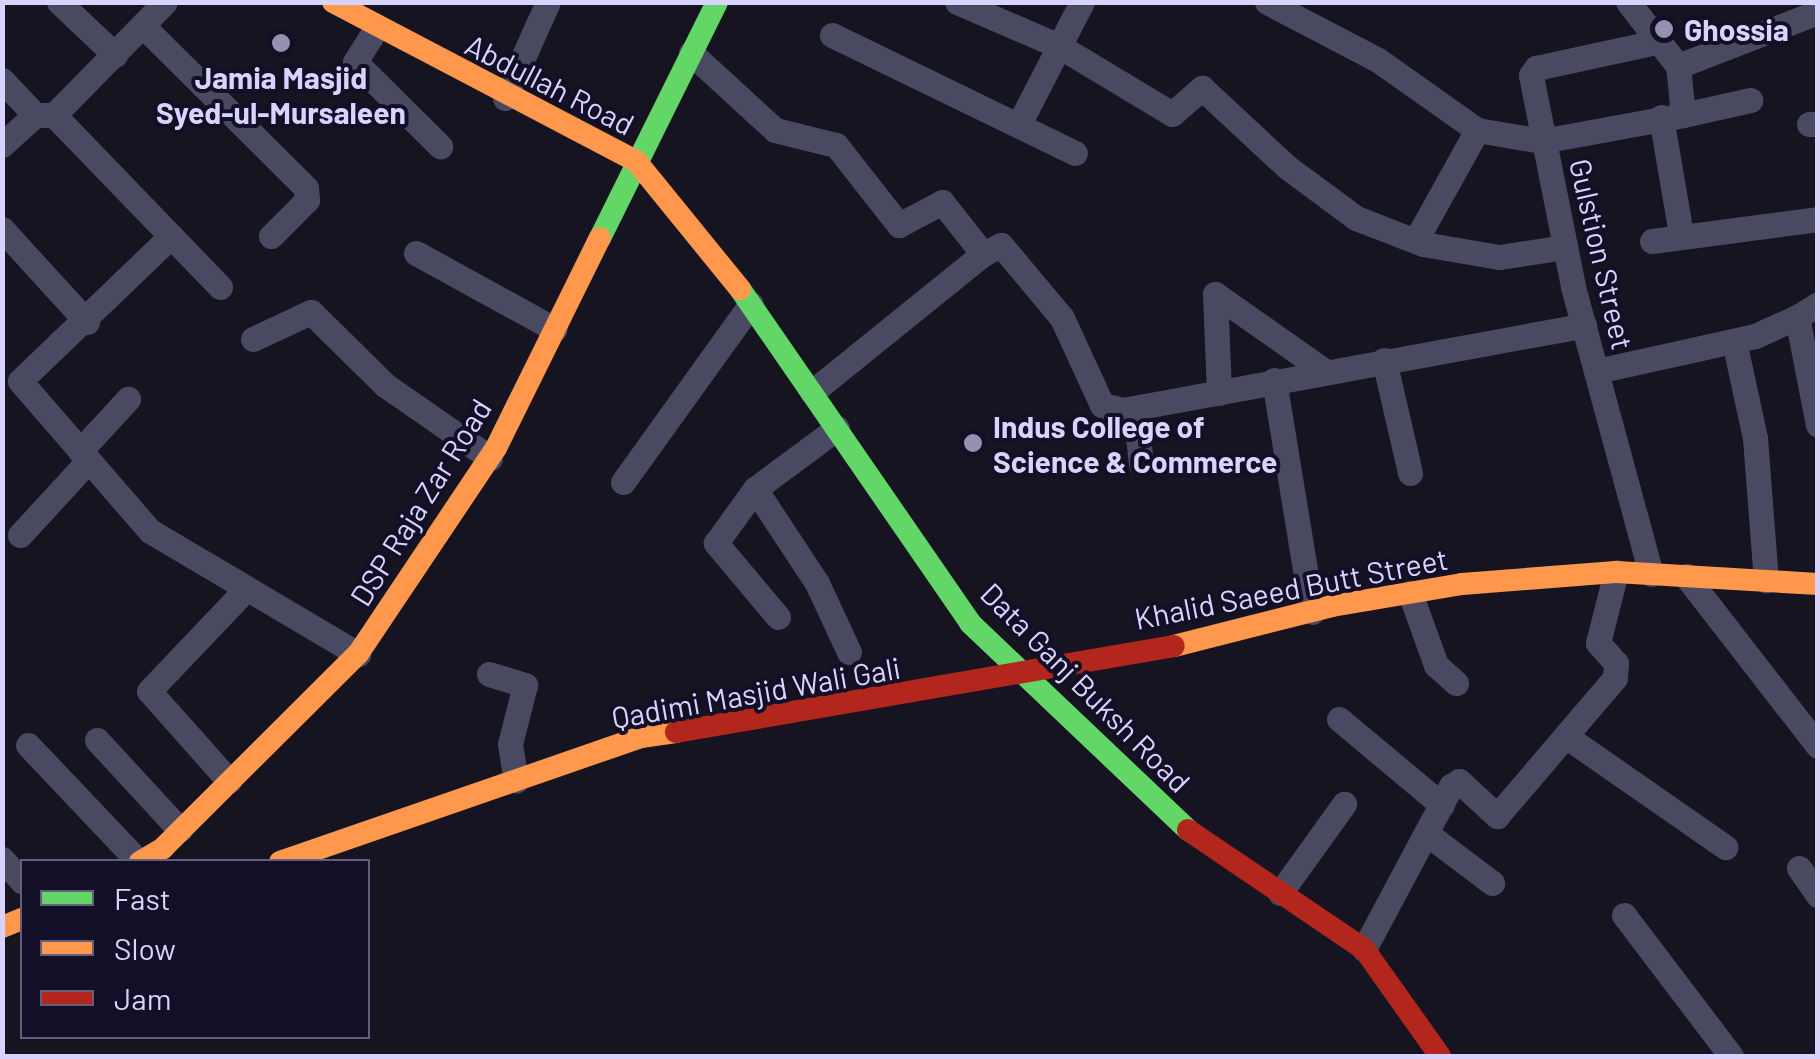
<!DOCTYPE html>
<html>
<head>
<meta charset="utf-8">
<style>
	body { margin:0 }
	#map { position:relative; width:1820px; height:1059px; overflow:hidden; background:#161421; font-family:Barlow,sans-serif }
	div>[style] { position:absolute }
	[style*='--x'] { left:calc(var(--x)*1px); top:calc(var(--y)*1px); width:calc(var(--w)*1px); rotate:calc(var(--a)*1deg) }
	.street>* { height:25px; margin:-12.5px; padding:0 12.5px; transform-origin:12.5px; border-radius:12.5px; background:#4a4962 }
	.fast>* { height:22px; margin:-11px; padding:0 11px; transform-origin:11px; border-radius:11px; background:#63d668 }
	.slow>* { height:22px; margin:-11px; padding:0 11px; transform-origin:11px; border-radius:11px; background:#ff974d }
	.jam>* { height:22px; margin:-11px; padding:0 11px; transform-origin:11px; border-radius:11px; background:#b3261e }
	.dots>* { width:28px; height:28px; translate:-50% -50%; box-sizing:border-box; border:5px solid #130f26; border-radius:50% }
	span { translate:-50% -50%; white-space:nowrap; text-align:center; line-height:1.15; -webkit-text-stroke:8px #130f26; paint-order:stroke }
	.poi-label { font-size:30px; color:#d9d4ff; font-weight:700 }
	.left { translate:0 -50%; text-align:left }
	.street-label { font-size:30px; color:#d9d4ff }
	.frame { position:absolute; inset:0; border:5px solid #d9d4ff; pointer-events:none }
	.legend { position:absolute; left:20px; top:859px; width:350px; height:180px; box-sizing:border-box; background:#130f26; border:2px solid #625e7d; margin:0; padding:12px 18px; list-style:none; font-size:30px; color:#d9d4ff }
	.legend li { display:flex; align-items:center; gap:20px; height:50px }
	.legend b { width:50px; border:2px solid #625e7d }
</style>
</head>
<body>
<div id="map">
	<div class="street">
		<div style="--x:59;--y:2;--w:77;--a:43.4"></div>
		<div style="--x:957;--y:2;--w:111;--a:23.3"></div>
		<div style="--x:1059;--y:46;--w:132;--a:31"></div>
		<div style="--x:1172;--y:114;--w:40;--a:-41"></div>
		<div style="--x:1202;--y:88;--w:116;--a:42.9"></div>
		<div style="--x:1287;--y:167;--w:86;--a:36.5"></div>
		<div style="--x:1356;--y:218;--w:72;--a:21.2"></div>
		<div style="--x:1423;--y:244;--w:77;--a:9.7"></div>
		<div style="--x:1499;--y:257;--w:67;--a:-8.6"></div>
		<div style="--x:1267;--y:2;--w:125;--a:27.6"></div>
		<div style="--x:1378;--y:60;--w:121;--a:35.3"></div>
		<div style="--x:1477;--y:130;--w:66;--a:9.6"></div>
		<div style="--x:1542;--y:141;--w:143;--a:-10.4"></div>
		<div style="--x:1683;--y:115;--w:49;--a:-95.8"></div>
		<div style="--x:1678;--y:66;--w:81;--a:-128"></div>
		<div style="--x:143;--y:26;--w:230;--a:44.8"></div>
		<div style="--x:306;--y:188;--w:12;--a:85"></div>
		<div style="--x:307;--y:200;--w:51;--a:135"></div>
		<div style="--x:377;--y:27;--w:41;--a:122.2"></div>
		<div style="--x:355;--y:62;--w:120;--a:44.7"></div>
		<div style="--x:832;--y:35;--w:270;--a:25.9"></div>
		<div style="--x:691;--y:53;--w:114;--a:42.5"></div>
		<div style="--x:775;--y:130;--w:63;--a:13.8"></div>
		<div style="--x:836;--y:145;--w:102;--a:51.8"></div>
		<div style="--x:899;--y:225;--w:49;--a:-28.1"></div>
		<div style="--x:942;--y:202;--w:66;--a:51.7"></div>
		<div style="--x:983;--y:254;--w:20;--a:-27"></div>
		<div style="--x:1001;--y:245;--w:95;--a:50.1"></div>
		<div style="--x:1062;--y:318;--w:96;--a:65.3"></div>
		<div style="--x:1102;--y:405;--w:22;--a:13"></div>
		<div style="--x:1123;--y:410;--w:469;--a:-10.4"></div>
		<div style="--x:1678;--y:66;--w:150;--a:-21.1"></div>
		<div style="--x:2;--y:80;--w:48;--a:46.7"></div>
		<div style="--x:505;--y:98;--w:105;--a:-65.9"></div>
		<div style="--x:54;--y:115;--w:239;--a:46"></div>
		<div style="--x:1683;--y:115;--w:69;--a:-12.6"></div>
		<div style="--x:1661;--y:117;--w:119;--a:80.3"></div>
		<div style="--x:1019;--y:124;--w:137;--a:-62.7"></div>
		<div style="--x:1809;--y:124;--w:9;--a:0"></div>
		<div style="--x:2;--y:145;--w:45;--a:-42.3"></div>
		<div style="--x:35;--y:115;--w:19;--a:0"></div>
		<div style="--x:54;--y:115;--w:158;--a:-45.5"></div>
		<div style="--x:2;--y:229;--w:126;--a:47.6"></div>
		<div style="--x:171;--y:236;--w:209;--a:136.2"></div>
		<div style="--x:20;--y:381;--w:198;--a:49.1"></div>
		<div style="--x:150;--y:531;--w:242;--a:30.6"></div>
		<div style="--x:1417;--y:238;--w:124;--a:-60.9"></div>
		<div style="--x:1652;--y:241;--w:167;--a:-7.5"></div>
		<div style="--x:416;--y:253;--w:158;--a:28.8"></div>
		<div style="--x:1818;--y:304;--w:25;--a:148"></div>
		<div style="--x:1797;--y:317;--w:110;--a:79"></div>
		<div style="--x:253;--y:339;--w:64;--a:-25"></div>
		<div style="--x:311;--y:312;--w:104;--a:44.6"></div>
		<div style="--x:385;--y:385;--w:128;--a:34.8"></div>
		<div style="--x:1734;--y:341;--w:99;--a:77.8"></div>
		<div style="--x:1755;--y:438;--w:143;--a:85.6"></div>
		<div style="--x:1384;--y:360;--w:116;--a:77"></div>
		<div style="--x:1597;--y:371;--w:162;--a:-12.5"></div>
		<div style="--x:1755;--y:336;--w:46;--a:-24.3"></div>
		<div style="--x:1274;--y:380;--w:235;--a:80.7"></div>
		<div style="--x:812;--y:392;--w:220;--a:-38.9"></div>
		<div style="--x:1219;--y:393;--w:99;--a:-92.3"></div>
		<div style="--x:1215;--y:294;--w:132;--a:35.1"></div>
		<div style="--x:1135;--y:408;--w:56;--a:83.9"></div>
		<div style="--x:80;--y:451;--w:71;--a:-47.3"></div>
		<div style="--x:623;--y:482;--w:219;--a:-54.3"></div>
		<div style="--x:755;--y:489;--w:113;--a:56.6"></div>
		<div style="--x:817;--y:583;--w:76;--a:65.1"></div>
		<div style="--x:20;--y:535;--w:100;--a:-47.4"></div>
		<div style="--x:1651;--y:574;--w:298;--a:-105.2"></div>
		<div style="--x:1573;--y:286;--w:215;--a:-101.3"></div>
		<div style="--x:1531;--y:75;--w:9;--a:-54"></div>
		<div style="--x:1536;--y:68;--w:123;--a:-12.2"></div>
		<div style="--x:1686;--y:576;--w:215;--a:52.2"></div>
		<div style="--x:1410;--y:593;--w:77;--a:70.1"></div>
		<div style="--x:1436;--y:665;--w:27;--a:42"></div>
		<div style="--x:778;--y:617;--w:97;--a:-130"></div>
		<div style="--x:716;--y:543;--w:67;--a:-54.2"></div>
		<div style="--x:755;--y:489;--w:102;--a:-36.6"></div>
		<div style="--x:489;--y:674;--w:38;--a:17"></div>
		<div style="--x:525;--y:685;--w:61;--a:104.3"></div>
		<div style="--x:510;--y:744;--w:37;--a:81"></div>
		<div style="--x:1339;--y:719;--w:134;--a:39.9"></div>
		<div style="--x:1567;--y:737;--w:193;--a:34.8"></div>
		<div style="--x:97;--y:740;--w:122;--a:47.3"></div>
		<div style="--x:28;--y:745;--w:161;--a:46.5"></div>
		<div style="--x:229;--y:781;--w:120;--a:-131.6"></div>
		<div style="--x:149;--y:691;--w:141;--a:-46.4"></div>
		<div style="--x:1426;--y:833;--w:83;--a:37.1"></div>
		<div style="--x:2;--y:859;--w:30;--a:48"></div>
		<div style="--x:1799;--y:868;--w:33;--a:55"></div>
		<div style="--x:1280;--y:893;--w:110;--a:-54.3"></div>
		<div style="--x:1624;--y:915;--w:177;--a:52.8"></div>
		<div style="--x:1364;--y:949;--w:185;--a:-61.9"></div>
		<div style="--x:1451;--y:786;--w:9;--a:-32"></div>
		<div style="--x:1459;--y:781;--w:52;--a:42.6"></div>
		<div style="--x:1497;--y:816;--w:182;--a:-49.5"></div>
		<div style="--x:1615;--y:678;--w:15;--a:-86"></div>
		<div style="--x:1616;--y:663;--w:27;--a:-132"></div>
		<div style="--x:1598;--y:643;--w:73;--a:-75.8"></div>
	</div>
	<div class="fast">
		<div style="--x:600;--y:238;--w:263;--a:-63.6"></div>
		<div style="--x:740;--y:289;--w:406;--a:55.4"></div>
		<div style="--x:970;--y:623;--w:301;--a:43.5"></div>
	</div>
	<div class="slow">
		<div style="--x:333;--y:2;--w:342;--a:27.7"></div>
		<div style="--x:636;--y:161;--w:165;--a:50.9"></div>
		<div style="--x:1174;--y:646;--w:163;--a:-14.2"></div>
		<div style="--x:1332;--y:606;--w:132;--a:-9.6"></div>
		<div style="--x:1462;--y:584;--w:154;--a:-4.5"></div>
		<div style="--x:1616;--y:572;--w:202;--a:3.4"></div>
		<div style="--x:140;--y:862;--w:27;--a:-31"></div>
		<div style="--x:163;--y:848;--w:275;--a:-44.9"></div>
		<div style="--x:358;--y:654;--w:248;--a:-56.2"></div>
		<div style="--x:496;--y:448;--w:234;--a:-63.7"></div>
		<div style="--x:280;--y:862;--w:382;--a:-19.1"></div>
		<div style="--x:641;--y:737;--w:35;--a:-8"></div>
		<div style="--x:2;--y:927;--w:22;--a:-22"></div>
	</div>
	<div class="jam">
		<div style="--x:676;--y:732;--w:505;--a:-9.8"></div>
		<div style="--x:1188;--y:830;--w:212;--a:34.1"></div>
		<div style="--x:1364;--y:949;--w:131;--a:54.6"></div>
	</div>
	<div class="dots">
		<div style="left:1664px;top:29px;background:#9591b1"></div>
		<div style="left:281px;top:43px;background:#9591b1"></div>
		<div style="left:973px;top:443px;background:#9591b1"></div>
	</div>
	<div class="poi-label">
		<span class="left" style="left:1684px;top:29px">Ghossia</span>
		<span style="left:281px;top:94px">Jamia Masjid<br>Syed-ul-Mursaleen</span>
		<span class="left" style="left:993px;top:443px">Indus College of<br>Science &amp; Commerce</span>
	</div>
	<div class="street-label">
		<span style="left:550px;top:84px;rotate:27deg">Abdullah Road</span>
		<span style="left:1602px;top:254px;rotate:77deg">Gulstion Street</span>
		<span style="left:420px;top:502px;rotate:-58deg">DSP Raja Zar Road</span>
		<span style="left:1291px;top:588px;rotate:-11deg">Khalid Saeed Butt Street</span>
		<span style="left:1086px;top:687px;rotate:45deg">Data Ganj Buksh Road</span>
		<span style="left:756px;top:692px;rotate:-10deg">Qadimi Masjid Wali Gali</span>
	</div>
	<div class="frame"></div>
	<ul class="legend">
	<li><b style="height:12px;background:#63d668"></b>Fast</li>
	<li><b style="height:12px;background:#ff974d"></b>Slow</li>
	<li><b style="height:12px;background:#b3261e"></b>Jam</li>
	</ul>
</div>
</body>
</html>
